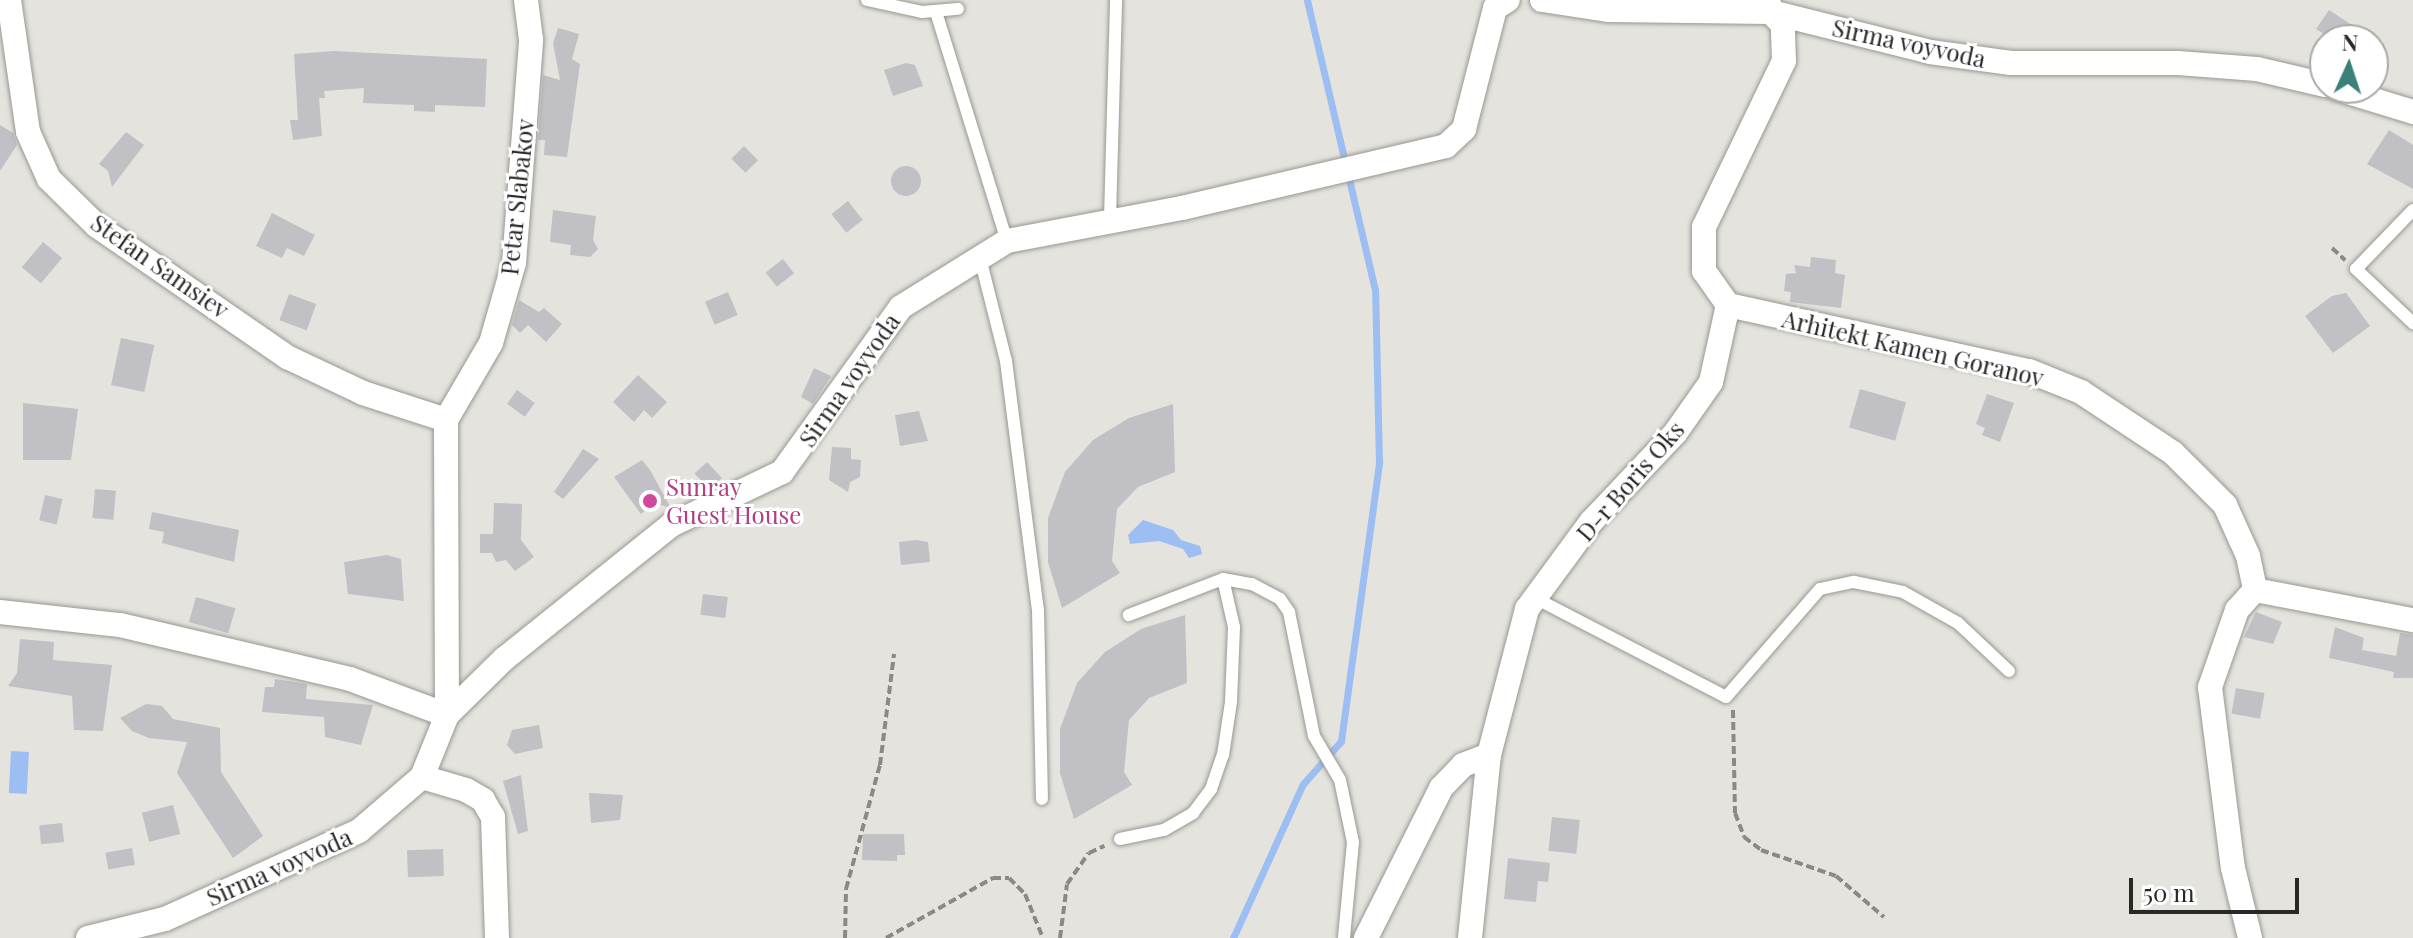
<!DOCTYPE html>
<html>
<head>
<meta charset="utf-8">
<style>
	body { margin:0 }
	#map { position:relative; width:2413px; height:938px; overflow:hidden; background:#e4e3dd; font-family:"Playfair Display",serif }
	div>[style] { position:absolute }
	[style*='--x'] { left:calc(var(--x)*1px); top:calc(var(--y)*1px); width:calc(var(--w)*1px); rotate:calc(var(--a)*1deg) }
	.water>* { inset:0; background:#9dbef2; transform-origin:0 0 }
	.stream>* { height:7px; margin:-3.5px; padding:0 3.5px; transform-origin:3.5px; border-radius:3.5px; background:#9dbef2 }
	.building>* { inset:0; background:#c1c0c5; transform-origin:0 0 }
	.round { border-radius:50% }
	.path>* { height:4px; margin-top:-2px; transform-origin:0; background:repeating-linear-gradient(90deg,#8a8a85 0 8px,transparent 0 12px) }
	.roads { filter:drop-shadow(0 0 2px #989892) drop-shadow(0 0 2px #989892) }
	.lane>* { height:12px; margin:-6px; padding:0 6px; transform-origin:6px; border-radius:6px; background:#fff }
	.street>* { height:24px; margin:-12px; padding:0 12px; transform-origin:12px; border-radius:12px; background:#fff }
	.dots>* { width:22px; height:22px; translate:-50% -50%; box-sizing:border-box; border:4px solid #fff; border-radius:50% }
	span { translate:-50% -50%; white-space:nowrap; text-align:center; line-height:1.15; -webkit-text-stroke:6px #fff; paint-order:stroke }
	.street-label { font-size:24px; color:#282825 }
	.hotel-label { font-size:24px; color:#b23c85 }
	.left { translate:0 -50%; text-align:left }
	.north { position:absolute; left:2309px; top:24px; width:80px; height:80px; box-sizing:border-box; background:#fff; border:2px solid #a9a9a8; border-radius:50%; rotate:3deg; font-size:22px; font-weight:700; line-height:32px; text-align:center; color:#282825 }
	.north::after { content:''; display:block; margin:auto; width:28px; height:36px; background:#3a817a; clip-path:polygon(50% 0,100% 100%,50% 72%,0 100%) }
	.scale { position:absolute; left:2129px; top:878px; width:170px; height:36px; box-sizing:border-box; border:4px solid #282825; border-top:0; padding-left:10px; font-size:24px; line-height:28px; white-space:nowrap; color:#282825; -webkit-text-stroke:6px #fff; paint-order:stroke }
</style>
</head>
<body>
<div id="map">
	<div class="water">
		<div style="clip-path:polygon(1143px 520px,1173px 530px,1181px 540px,1200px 546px,1202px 554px,1189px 558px,1183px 549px,1159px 541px,1130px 544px,1128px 535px)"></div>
		<div style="left:11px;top:751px;width:18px;height:42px;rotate:3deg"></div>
	</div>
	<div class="stream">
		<div style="--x:1233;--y:938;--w:169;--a:-65.6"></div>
		<div style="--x:1303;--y:784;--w:57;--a:-48.5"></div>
		<div style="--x:1341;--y:741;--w:282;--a:-82.2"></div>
		<div style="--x:1379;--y:462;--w:172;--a:-91.3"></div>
		<div style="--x:1375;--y:290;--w:298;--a:-103.2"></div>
	</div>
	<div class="building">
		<div style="clip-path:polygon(2329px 10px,2375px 40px,2333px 40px,2316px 29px)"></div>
		<div style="clip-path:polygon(558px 28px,579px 34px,572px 59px,580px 64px,567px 157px,544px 155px,545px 140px,538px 140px,543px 75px,560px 80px,553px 43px)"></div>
		<div style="clip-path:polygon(334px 51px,487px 59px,485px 107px,435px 105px,435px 112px,414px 111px,414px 105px,363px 103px,364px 88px,324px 91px,325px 98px,319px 98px,322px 136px,293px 140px,290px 120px,298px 120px,294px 54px)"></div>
		<div style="clip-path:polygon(906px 63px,915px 65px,923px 86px,893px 96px,884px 70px)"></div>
		<div style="clip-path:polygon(0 125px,13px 133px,17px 145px,0 171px)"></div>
		<div style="clip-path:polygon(2389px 130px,2413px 145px,2413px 189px,2367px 164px)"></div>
		<div style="clip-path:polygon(126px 132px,144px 145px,112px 187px,108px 171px,99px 164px)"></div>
		<div style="left:744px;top:146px;width:20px;height:18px;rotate:45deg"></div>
		<div class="round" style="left:891px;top:166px;width:30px;height:30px"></div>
		<div style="left:848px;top:201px;width:24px;height:21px;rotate:52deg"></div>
		<div style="clip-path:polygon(553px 210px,596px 216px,593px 240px,598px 249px,590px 257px,570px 255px,571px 245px,550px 242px)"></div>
		<div style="clip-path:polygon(272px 213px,315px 235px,304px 256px,287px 248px,282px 258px,256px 246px)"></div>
		<div style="left:43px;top:242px;width:25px;height:33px;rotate:40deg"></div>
		<div style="clip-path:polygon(1811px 257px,1836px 260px,1835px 273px,1845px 275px,1841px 308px,1790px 302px,1791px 292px,1784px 291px,1786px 274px,1796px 273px,1794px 265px,1810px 267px)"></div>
		<div style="left:783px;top:259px;width:18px;height:22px;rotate:52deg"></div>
		<div style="left:728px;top:292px;width:25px;height:25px;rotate:67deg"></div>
		<div style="clip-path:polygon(2346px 293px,2370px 326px,2333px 353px,2305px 316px,2332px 296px)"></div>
		<div style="left:289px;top:294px;width:29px;height:28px;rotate:20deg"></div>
		<div style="clip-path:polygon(519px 300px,539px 312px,544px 308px,562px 324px,546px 342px,528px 325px,520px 333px,512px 325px)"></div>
		<div style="left:121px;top:338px;width:34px;height:48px;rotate:12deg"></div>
		<div style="clip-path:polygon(814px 368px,831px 376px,813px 404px,801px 397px)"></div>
		<div style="clip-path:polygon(638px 375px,667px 402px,652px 418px,644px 410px,634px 422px,613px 402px)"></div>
		<div style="left:1860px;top:389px;width:48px;height:40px;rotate:16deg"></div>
		<div style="left:517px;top:390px;width:22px;height:17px;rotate:36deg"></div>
		<div style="clip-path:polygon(1987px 394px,2014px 403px,2000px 442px,1982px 435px,1985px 428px,1976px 424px)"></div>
		<div style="clip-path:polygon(23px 403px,78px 409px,71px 460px,23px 460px)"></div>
		<div style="clip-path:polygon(1173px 404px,1175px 472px,1138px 487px,1117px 509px,1112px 561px,1120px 573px,1062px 608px,1048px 562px,1048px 518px,1065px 472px,1093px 440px,1129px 418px)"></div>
		<div style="clip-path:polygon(919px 411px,928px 441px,900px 446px,895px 415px)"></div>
		<div style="clip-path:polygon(832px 447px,851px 448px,851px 459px,861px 460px,860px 477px,850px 482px,848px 492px,829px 480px)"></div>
		<div style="clip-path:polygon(583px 449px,599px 459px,563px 499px,554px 492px)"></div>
		<div style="clip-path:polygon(642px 460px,650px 470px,671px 508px,654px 503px,641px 514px,614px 477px)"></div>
		<div style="left:707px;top:462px;width:22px;height:17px;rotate:47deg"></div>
		<div style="left:95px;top:489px;width:21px;height:29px;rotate:5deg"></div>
		<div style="left:45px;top:495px;width:18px;height:26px;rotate:13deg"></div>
		<div style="clip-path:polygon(494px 503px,522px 504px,521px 540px,534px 557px,515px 571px,506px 560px,496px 562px,492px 553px,480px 553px,480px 534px,493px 534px)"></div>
		<div style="clip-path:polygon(152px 512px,239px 530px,234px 562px,162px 543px,164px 532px,149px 529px)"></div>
		<div style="clip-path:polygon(916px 540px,928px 542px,930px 562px,901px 565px,899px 542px)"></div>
		<div style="clip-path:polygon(387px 555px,401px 559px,404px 601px,348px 594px,344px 562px)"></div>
		<div style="left:703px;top:594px;width:25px;height:21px;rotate:7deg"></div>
		<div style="left:196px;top:597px;width:41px;height:26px;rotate:16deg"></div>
		<div style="clip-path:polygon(2256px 612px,2282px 622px,2273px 644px,2244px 637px)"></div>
		<div style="clip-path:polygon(1185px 615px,1187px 683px,1149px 698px,1129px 720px,1124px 772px,1132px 785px,1074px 819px,1060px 773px,1060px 729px,1077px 683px,1105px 652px,1141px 629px)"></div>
		<div style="clip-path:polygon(2335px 627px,2364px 638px,2362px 650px,2396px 656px,2400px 633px,2413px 635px,2413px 678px,2393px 678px,2394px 672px,2329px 658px)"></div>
		<div style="clip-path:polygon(20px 639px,54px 642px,53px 660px,112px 665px,103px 731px,74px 730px,72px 696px,8px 686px,17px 673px)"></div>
		<div style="clip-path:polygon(275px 679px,307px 684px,306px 699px,373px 705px,361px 745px,325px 737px,324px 717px,262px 712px,265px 687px,274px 687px)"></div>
		<div style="left:2236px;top:688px;width:29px;height:26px;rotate:10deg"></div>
		<div style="clip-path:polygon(146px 704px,162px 706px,173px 719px,220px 728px,221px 772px,263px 836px,233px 858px,177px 773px,187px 742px,149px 738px,132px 731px,120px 718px)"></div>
		<div style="clip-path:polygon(539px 725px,543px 748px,515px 754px,507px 745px,512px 730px)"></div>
		<div style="clip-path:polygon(521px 775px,528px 831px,518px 834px,503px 781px)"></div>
		<div style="clip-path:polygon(589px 793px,623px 795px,620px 820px,591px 823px)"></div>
		<div style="left:173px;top:805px;width:30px;height:32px;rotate:76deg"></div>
		<div style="left:1552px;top:817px;width:28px;height:34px;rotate:6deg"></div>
		<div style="left:62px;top:823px;width:19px;height:23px;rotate:84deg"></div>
		<div style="clip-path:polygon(863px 834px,904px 834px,905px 855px,897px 855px,897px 861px,862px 860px)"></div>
		<div style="left:132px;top:848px;width:17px;height:27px;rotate:80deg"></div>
		<div style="left:443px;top:849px;width:27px;height:36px;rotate:88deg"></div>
		<div style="clip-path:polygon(1508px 858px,1550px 863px,1548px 882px,1538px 881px,1536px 902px,1504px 899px)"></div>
	</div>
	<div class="path">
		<div style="--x:2332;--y:248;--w:18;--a:43"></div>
		<div style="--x:1733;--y:710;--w:103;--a:88.9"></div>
		<div style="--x:1735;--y:813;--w:26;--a:69"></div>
		<div style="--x:1744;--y:837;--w:21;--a:37"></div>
		<div style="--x:1761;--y:850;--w:79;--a:19.1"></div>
		<div style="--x:1836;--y:876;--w:63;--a:40.5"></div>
		<div style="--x:845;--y:938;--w:49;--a:-88.8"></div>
		<div style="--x:846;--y:889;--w:129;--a:-74.7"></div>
		<div style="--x:880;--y:765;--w:112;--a:-82.8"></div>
		<div style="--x:886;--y:938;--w:123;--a:-29.3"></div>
		<div style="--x:993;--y:878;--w:16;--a:0"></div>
		<div style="--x:1009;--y:878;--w:23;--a:45"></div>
		<div style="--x:1025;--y:894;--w:48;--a:67.8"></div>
		<div style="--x:1060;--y:938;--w:54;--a:-82.6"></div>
		<div style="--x:1067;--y:884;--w:38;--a:-55"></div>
		<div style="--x:1089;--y:853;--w:17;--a:-25"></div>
	</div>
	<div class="roads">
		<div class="lane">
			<div style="--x:867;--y:0;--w:56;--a:12.3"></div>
			<div style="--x:922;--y:12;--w:36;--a:-5"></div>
			<div style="--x:936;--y:12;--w:240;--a:72.8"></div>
			<div style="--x:2413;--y:210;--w:82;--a:134"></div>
			<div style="--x:2356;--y:269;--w:79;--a:43.5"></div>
			<div style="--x:1110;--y:218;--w:218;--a:-88.4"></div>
			<div style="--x:980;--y:258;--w:106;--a:75.8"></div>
			<div style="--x:1006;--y:361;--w:251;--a:82.7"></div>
			<div style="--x:1038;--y:610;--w:189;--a:88.8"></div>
			<div style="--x:1223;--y:579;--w:29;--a:10"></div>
			<div style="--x:1252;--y:584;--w:32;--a:28"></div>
			<div style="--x:1280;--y:599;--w:16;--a:55"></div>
			<div style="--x:1289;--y:612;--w:126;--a:78.6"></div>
			<div style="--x:1314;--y:736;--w:51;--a:59.4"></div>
			<div style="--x:1340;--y:780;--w:63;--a:78.2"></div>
			<div style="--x:1353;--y:842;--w:96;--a:95.4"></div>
			<div style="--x:1535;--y:598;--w:215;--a:27.4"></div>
			<div style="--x:1726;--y:697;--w:143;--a:-49"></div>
			<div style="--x:1820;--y:589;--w:35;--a:-12"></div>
			<div style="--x:1854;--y:582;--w:50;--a:11.5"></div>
			<div style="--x:1903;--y:592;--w:63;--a:29.4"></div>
			<div style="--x:1958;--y:623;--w:70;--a:43.3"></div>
			<div style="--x:1120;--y:839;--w:45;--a:-11.6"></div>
			<div style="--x:1164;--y:830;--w:34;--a:-30"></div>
			<div style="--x:1193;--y:813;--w:30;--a:-53"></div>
			<div style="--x:1211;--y:789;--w:36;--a:-71"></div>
			<div style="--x:1223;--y:755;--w:54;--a:-81.4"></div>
			<div style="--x:1231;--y:702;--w:75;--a:-87.7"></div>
			<div style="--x:1234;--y:627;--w:49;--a:-102.9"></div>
			<div style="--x:1223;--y:579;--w:101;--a:159"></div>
		</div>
		<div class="street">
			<div style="--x:9;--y:0;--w:133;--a:81.8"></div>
			<div style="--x:28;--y:132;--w:51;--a:65.9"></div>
			<div style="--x:49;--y:179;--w:67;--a:44.4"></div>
			<div style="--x:97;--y:226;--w:231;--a:34.6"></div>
			<div style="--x:287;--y:357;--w:84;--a:25.3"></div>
			<div style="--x:363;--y:393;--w:87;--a:18"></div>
			<div style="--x:1542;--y:0;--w:68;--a:8.5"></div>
			<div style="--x:1609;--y:10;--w:162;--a:0.7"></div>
			<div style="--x:1771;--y:12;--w:164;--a:14.1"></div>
			<div style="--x:1930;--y:52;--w:82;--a:7.7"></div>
			<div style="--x:2011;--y:63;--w:167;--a:0"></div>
			<div style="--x:2178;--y:63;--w:79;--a:4.3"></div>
			<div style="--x:2257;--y:69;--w:70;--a:13.2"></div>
			<div style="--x:2335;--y:88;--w:82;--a:17.1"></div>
			<div style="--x:1728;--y:305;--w:308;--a:12.4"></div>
			<div style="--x:2029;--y:371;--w:56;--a:22"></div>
			<div style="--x:2081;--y:392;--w:110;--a:33.5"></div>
			<div style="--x:2173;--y:453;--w:74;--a:45"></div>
			<div style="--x:2225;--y:505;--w:56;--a:65.7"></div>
			<div style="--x:2248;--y:556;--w:35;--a:78"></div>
			<div style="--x:2255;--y:590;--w:27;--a:132"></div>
			<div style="--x:2237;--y:610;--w:82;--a:109.3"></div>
			<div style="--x:2210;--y:687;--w:182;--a:82.8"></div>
			<div style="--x:2233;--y:868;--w:72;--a:76.3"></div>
			<div style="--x:2255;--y:590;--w:161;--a:10.8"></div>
			<div style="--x:0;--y:612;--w:121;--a:6.2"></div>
			<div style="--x:120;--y:625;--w:236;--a:13.2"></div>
			<div style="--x:350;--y:679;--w:103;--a:20.4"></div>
			<div style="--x:447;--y:715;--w:295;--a:-90.2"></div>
			<div style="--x:446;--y:420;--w:89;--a:-59.7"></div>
			<div style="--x:491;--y:343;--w:83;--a:-74"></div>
			<div style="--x:514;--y:263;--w:224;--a:-85.6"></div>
			<div style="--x:531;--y:40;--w:40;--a:-97.1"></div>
			<div style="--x:422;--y:777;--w:46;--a:16.5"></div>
			<div style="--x:466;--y:790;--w:20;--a:30"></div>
			<div style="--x:483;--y:800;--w:20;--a:60"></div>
			<div style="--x:493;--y:817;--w:121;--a:88.1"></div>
			<div style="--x:88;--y:938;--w:79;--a:-13.9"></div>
			<div style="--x:165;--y:919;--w:213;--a:-24.4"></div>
			<div style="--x:359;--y:831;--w:83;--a:-40.6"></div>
			<div style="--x:422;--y:777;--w:67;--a:-68"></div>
			<div style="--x:447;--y:715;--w:80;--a:-44.5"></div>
			<div style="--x:504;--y:659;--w:214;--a:-38.7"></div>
			<div style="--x:671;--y:525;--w:123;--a:-25.5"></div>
			<div style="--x:782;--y:472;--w:203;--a:-54.2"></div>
			<div style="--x:901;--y:307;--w:125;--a:-31.9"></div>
			<div style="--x:1007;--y:241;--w:178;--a:-10.7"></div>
			<div style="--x:1182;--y:208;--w:271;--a:-13.2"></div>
			<div style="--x:1446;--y:146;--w:25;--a:-43"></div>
			<div style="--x:1464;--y:129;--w:125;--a:-75.6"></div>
			<div style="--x:1495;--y:8;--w:15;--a:-32"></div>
			<div style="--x:1366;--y:938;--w:168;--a:-63.4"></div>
			<div style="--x:1441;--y:788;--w:32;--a:-46"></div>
			<div style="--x:1463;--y:765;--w:28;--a:-21"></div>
			<div style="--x:1489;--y:755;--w:151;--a:-75.4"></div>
			<div style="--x:1527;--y:609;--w:108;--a:-53.7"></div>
			<div style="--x:1591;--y:522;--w:124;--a:-46.6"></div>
			<div style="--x:1676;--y:432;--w:61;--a:-55"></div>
			<div style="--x:1711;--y:382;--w:79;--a:-77.6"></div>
			<div style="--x:1728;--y:305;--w:42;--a:-125.2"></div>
			<div style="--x:1704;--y:271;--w:44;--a:-90"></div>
			<div style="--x:1704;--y:227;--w:184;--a:-64.3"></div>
			<div style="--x:1784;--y:61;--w:36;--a:-92"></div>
			<div style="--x:1783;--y:25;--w:18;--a:-133"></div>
			<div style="--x:1771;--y:12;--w:12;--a:-104"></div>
			<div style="--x:1470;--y:938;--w:184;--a:-84.1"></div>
		</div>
	</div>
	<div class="dots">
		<div style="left:650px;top:501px;background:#d1479c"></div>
	</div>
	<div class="street-label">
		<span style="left:1909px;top:43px;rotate:12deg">Sirma voyvoda</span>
		<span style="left:517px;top:197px;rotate:-84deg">Petar Slabakov</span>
		<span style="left:160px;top:266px;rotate:35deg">Stefan Samsiev</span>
		<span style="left:1913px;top:348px;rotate:13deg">Arhitekt Kamen Goranov</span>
		<span style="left:849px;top:380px;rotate:-55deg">Sirma voyvoda</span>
		<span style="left:1630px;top:481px;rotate:-49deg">D-r Boris Oks</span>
		<span style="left:279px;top:867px;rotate:-24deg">Sirma voyvoda</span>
	</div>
	<div class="hotel-label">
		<span class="left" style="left:666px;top:501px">Sunray<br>Guest House</span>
	</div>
	<div class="north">N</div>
	<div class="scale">50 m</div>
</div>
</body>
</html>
